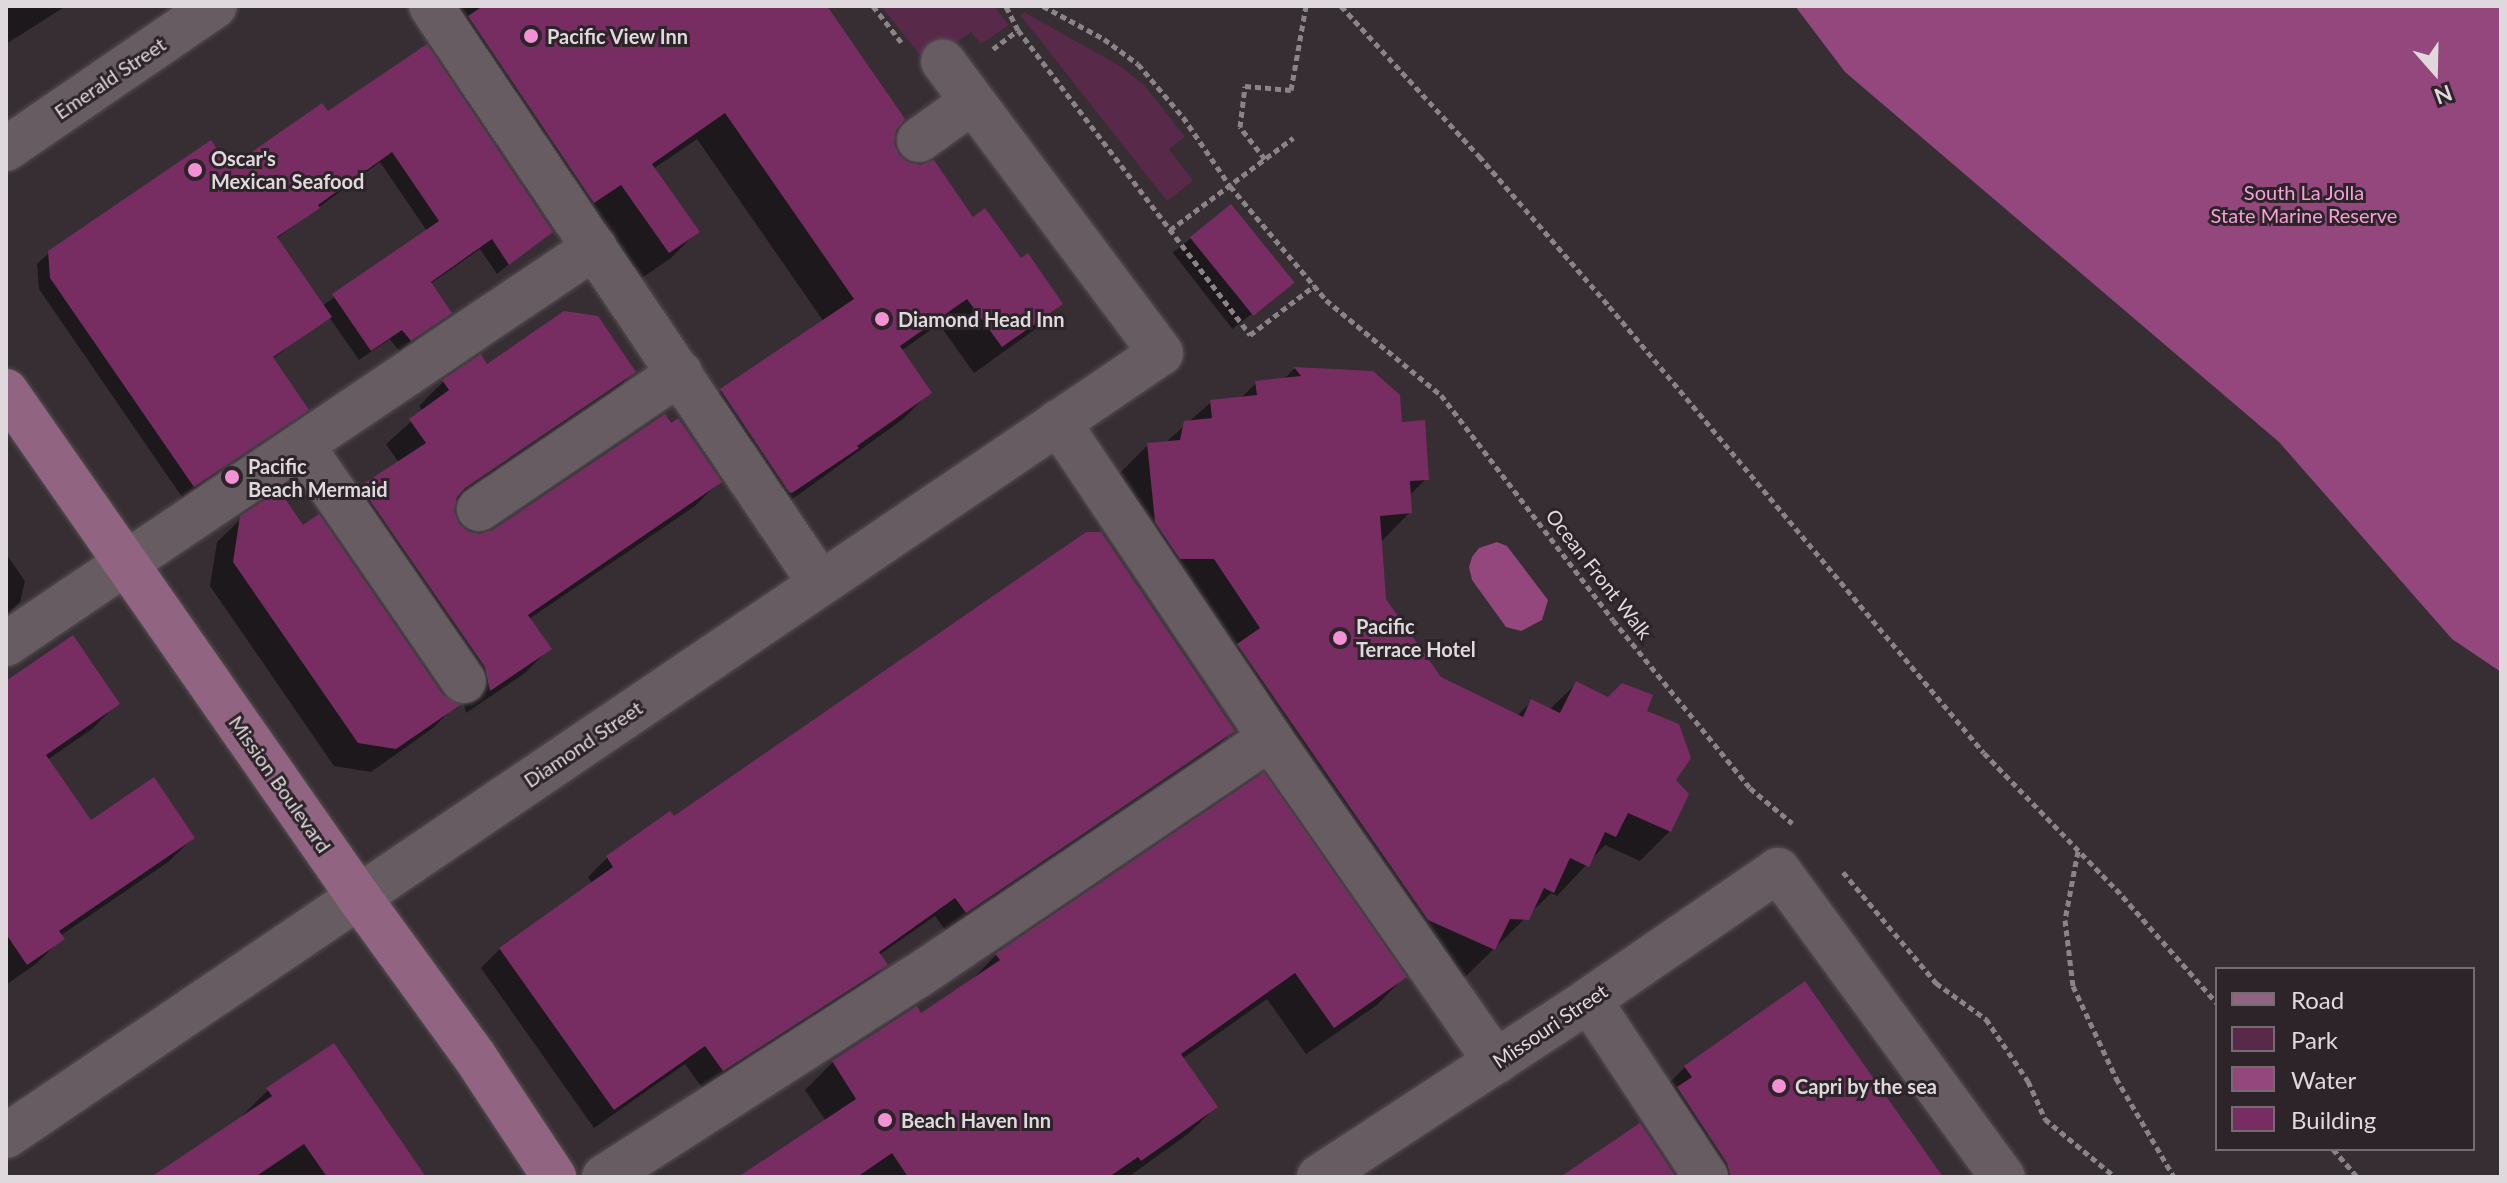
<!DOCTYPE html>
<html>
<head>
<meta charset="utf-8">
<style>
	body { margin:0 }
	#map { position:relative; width:2507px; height:1183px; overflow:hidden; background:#362e33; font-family:Lato,sans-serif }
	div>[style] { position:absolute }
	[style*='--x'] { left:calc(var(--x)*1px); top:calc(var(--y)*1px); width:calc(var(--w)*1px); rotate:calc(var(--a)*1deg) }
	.green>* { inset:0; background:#582949 }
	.water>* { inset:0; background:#93477c }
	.shadow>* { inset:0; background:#0007; transform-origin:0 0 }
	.building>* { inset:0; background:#772d62; transform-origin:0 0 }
	.path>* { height:5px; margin-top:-2.5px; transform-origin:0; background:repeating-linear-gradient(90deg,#8a8387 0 6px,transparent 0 10px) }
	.roads { filter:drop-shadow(0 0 2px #544d51) drop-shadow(0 0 2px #544d51) }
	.minor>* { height:44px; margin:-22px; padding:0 22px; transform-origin:22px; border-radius:22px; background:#665c62 }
	.major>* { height:44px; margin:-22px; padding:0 22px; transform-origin:22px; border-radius:22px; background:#916482 }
	.dots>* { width:22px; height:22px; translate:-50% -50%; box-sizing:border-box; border:4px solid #2c2429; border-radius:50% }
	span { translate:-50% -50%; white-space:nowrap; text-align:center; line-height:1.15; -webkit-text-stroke:6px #2c2429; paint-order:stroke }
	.poi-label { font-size:20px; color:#dfd9dd; font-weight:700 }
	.left { translate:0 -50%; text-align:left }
	.street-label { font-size:20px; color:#dfd9dd }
	.park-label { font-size:20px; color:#f5a0d8 }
	.frame { position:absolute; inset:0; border:8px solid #dfd9dd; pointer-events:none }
	.legend { position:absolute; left:2215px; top:967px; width:260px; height:184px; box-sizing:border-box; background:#2c2429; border:2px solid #746c71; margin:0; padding:10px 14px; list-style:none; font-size:24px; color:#dfd9dd }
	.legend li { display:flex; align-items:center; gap:16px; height:40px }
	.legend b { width:40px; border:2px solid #746c71 }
	.north { position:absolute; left:2395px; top:32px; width:80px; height:80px; -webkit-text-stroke:6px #2c2429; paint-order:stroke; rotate:160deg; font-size:22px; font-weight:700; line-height:32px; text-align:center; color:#dfd9dd }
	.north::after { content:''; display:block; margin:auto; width:28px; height:36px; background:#dfd9dd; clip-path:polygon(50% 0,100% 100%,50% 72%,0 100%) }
</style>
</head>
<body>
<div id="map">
	<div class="green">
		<div style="clip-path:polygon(881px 6px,994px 6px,1009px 25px,981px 44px,971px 32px,927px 64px)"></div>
		<div style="clip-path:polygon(1024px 12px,1120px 66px,1144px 85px,1185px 137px,1169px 149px,1193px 181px,1167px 201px,1021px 16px)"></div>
	</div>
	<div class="water">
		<div style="clip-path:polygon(1795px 6px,2501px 6px,2501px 672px,2452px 639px,2279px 442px,1845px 72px)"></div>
		<div style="clip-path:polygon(1497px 542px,1507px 546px,1548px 600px,1542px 620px,1521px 631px,1506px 627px,1472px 580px,1469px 567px,1472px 557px,1479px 548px)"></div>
	</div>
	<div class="shadow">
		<div style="clip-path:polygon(6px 6px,66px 6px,6px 44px)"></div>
		<div style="clip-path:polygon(432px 6px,825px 6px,894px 130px,892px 143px,898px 156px,1020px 261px,1061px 303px,1034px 330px,974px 373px,939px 324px,901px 351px,930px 392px,903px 419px,765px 519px,694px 418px,721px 391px,824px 322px,697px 139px,653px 169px,697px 232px,671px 258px,642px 278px,594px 210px)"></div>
		<div style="clip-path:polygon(evenodd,327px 114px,550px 231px,497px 274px,480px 249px,430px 284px,450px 313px,399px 351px,390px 339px,359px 360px,329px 317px,272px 359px,306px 409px,182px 497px,39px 289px,37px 264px,49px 253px,229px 171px,327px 114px,380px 162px,427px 231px,322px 306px,276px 239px,380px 162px)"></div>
		<div style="left:1231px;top:207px;width:97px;height:74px;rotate:52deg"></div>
		<div style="clip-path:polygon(480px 357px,487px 367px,634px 372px,610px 396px,454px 502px,452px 512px,457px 525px,468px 534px,482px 536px,719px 482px,695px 506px,529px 619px,549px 649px,525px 673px,466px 713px,461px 691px,338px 512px,362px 488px,399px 463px,386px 444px,423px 411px,419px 406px,443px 382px)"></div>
		<div style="clip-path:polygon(1294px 369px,1373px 373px,1426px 479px,1409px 496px,1410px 512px,1380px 543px,1384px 599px,1440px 678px,1517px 716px,1532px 701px,1549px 710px,1576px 684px,1644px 712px,1674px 780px,1670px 831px,1640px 861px,1605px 845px,1557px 896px,1551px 893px,1463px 979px,1398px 950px,1118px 475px,1148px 445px,1164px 444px,1211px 402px,1240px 399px,1256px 383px,1283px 380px)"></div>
		<div style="clip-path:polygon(242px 518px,442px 697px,456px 705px,433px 728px,371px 772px,334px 766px,210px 586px,217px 542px)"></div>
		<div style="clip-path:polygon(6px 554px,25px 581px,20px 602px,6px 616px)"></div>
		<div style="clip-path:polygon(6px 683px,117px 704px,92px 729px,47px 760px,91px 823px,193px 838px,168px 862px,60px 936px,62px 938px,37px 963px,6px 985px)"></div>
		<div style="clip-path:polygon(1233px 731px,1214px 750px,946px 931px,935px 916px,879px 955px,886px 965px,867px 984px,703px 1089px,685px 1064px,594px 1128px,481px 968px,500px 949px,593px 884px,588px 877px,607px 858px,670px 814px,674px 819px)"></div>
		<div style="clip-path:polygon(996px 955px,1404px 977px,1377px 1005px,1306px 1054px,1267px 999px,1182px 1059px,1216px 1107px,1188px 1134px,1128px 1177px,742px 1177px,826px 1121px,805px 1090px,833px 1062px,921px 1016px,969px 983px)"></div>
		<div style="clip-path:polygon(1685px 1067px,1940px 1177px,1690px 1177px,1659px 1093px)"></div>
		<div style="clip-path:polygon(268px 1090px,424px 1177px,158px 1177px,244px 1118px,243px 1115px)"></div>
	</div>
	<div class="building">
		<div style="clip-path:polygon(483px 6px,827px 6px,905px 119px,896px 130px,894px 143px,899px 155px,908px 162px,921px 165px,934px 160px,973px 217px,985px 208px,1021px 258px,1028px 253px,1063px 304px,1002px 347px,967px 299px,900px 346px,932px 393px,857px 446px,859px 448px,792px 493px,789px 492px,720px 389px,854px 299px,725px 113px,652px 164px,700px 232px,669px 253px,621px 185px,594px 203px,468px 16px)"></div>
		<div style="clip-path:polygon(427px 44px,553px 232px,509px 265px,492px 239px,431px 282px,452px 313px,411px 341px,402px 330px,371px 351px,332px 294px,439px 221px,392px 152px,318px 205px,320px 208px,277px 237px,332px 317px,273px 357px,309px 410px,194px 487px,50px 278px,48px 251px,211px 140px,229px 168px,322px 103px,328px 111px)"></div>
		<div style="left:1231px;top:204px;width:101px;height:53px;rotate:51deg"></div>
		<div style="clip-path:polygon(564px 311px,598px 316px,636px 372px,465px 488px,457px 497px,454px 510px,459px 524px,469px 532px,480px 534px,493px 530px,665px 414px,671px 423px,678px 418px,722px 482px,528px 615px,552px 649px,490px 691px,485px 667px,360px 486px,426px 443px,409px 419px,449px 390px,442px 380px,481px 354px,487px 364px)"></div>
		<div style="clip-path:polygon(1294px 367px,1373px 371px,1400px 395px,1402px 422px,1425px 420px,1429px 480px,1410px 481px,1412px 513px,1380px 516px,1386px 599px,1441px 677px,1523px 717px,1531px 699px,1560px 713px,1576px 681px,1608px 697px,1622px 683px,1653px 695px,1647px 711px,1679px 724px,1691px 758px,1676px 780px,1689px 794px,1671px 832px,1628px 813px,1616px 837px,1605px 832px,1589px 867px,1570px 858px,1554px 893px,1544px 888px,1529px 920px,1510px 919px,1495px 950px,1428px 920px,1237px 644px,1260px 628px,1214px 559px,1180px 559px,1155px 522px,1147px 443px,1180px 440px,1184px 421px,1212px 418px,1210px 400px,1257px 395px,1255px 381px,1301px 376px)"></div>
		<div style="clip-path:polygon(279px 490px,303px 525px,319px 514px,443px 695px,460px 705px,396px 749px,358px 743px,233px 562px,240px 516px)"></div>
		<div style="clip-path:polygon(1086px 532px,1101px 532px,1235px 731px,966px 913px,955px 898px,879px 952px,888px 965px,723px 1071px,705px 1046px,614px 1110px,499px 948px,613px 867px,606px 856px,670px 811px,674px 816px)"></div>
		<div style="clip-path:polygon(73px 635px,120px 704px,46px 755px,91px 820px,154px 777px,195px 838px,59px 931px,65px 939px,27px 965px,6px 934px,6px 681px)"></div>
		<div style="clip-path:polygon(1264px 772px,1407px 977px,1334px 1028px,1295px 973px,1181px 1054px,1218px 1107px,1141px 1161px,1138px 1157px,1109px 1177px,908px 1177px,892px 1153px,857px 1177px,738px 1177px,856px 1099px,832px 1061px,917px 1006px,921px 1013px,1000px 960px,995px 954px)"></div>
		<div style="clip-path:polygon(1805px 981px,1943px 1177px,1731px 1177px,1727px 1163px,1677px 1087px,1692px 1077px,1684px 1066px)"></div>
		<div style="clip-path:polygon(334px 1043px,426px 1177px,327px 1177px,304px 1144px,255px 1177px,151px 1177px,272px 1096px,266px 1088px)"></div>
		<div style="clip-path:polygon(1640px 1123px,1676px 1177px,1560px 1177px)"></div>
	</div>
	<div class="path">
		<div style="--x:873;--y:6;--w:46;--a:52.1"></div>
		<div style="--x:1043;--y:6;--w:69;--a:28.4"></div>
		<div style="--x:1104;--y:39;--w:42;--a:36.3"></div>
		<div style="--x:1138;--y:64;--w:70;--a:49.7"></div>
		<div style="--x:1183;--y:117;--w:83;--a:55.7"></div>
		<div style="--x:1230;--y:186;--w:149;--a:49.9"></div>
		<div style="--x:1326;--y:300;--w:149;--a:39.6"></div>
		<div style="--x:1441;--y:395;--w:283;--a:52.6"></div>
		<div style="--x:1613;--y:620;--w:217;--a:50.8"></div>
		<div style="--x:1750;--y:788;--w:55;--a:39.8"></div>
		<div style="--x:1341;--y:6;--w:204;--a:47.4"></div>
		<div style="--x:1479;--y:156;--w:198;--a:49.1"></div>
		<div style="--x:1609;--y:306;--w:583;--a:50.01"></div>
		<div style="--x:1984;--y:753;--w:190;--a:45.9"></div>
		<div style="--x:2116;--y:889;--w:152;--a:48.5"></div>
		<div style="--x:1018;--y:30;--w:383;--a:52.7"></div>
		<div style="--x:1250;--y:335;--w:81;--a:-37.4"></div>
		<div style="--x:993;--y:49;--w:31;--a:-37"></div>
		<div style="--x:1018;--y:30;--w:27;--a:-117"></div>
		<div style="--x:1265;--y:159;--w:41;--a:-128"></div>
		<div style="--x:1240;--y:127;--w:41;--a:-83"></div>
		<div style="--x:1245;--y:86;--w:46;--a:5"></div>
		<div style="--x:1291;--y:90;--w:85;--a:-79.9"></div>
		<div style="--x:1170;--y:230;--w:154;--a:-36.8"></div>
		<div style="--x:2078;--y:851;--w:70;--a:100.7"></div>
		<div style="--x:2065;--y:920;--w:66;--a:83.1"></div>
		<div style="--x:2073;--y:986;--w:102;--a:64.9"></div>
		<div style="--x:2116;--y:1078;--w:115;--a:59.6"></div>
		<div style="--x:1843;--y:872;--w:145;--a:50"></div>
		<div style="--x:1936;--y:983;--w:62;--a:35.8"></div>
		<div style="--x:1986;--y:1019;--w:75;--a:55.9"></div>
		<div style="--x:2028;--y:1081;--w:42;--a:65.9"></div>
		<div style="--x:2045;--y:1119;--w:91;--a:39.6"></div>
		<div style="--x:2333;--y:1149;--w:37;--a:49"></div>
	</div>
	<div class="roads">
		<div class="minor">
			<div style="--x:431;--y:6;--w:696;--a:56.01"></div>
			<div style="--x:919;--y:140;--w:65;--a:-35.6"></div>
			<div style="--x:6;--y:149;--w:253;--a:-34.4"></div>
			<div style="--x:1058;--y:422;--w:381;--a:56.1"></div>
			<div style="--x:1270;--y:738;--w:395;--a:55.1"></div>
			<div style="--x:303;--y:447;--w:284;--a:55.5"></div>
			<div style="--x:479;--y:509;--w:243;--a:-34.1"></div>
			<div style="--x:6;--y:644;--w:710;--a:-33.98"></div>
			<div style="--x:1589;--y:1000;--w:212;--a:56.5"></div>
			<div style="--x:6;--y:1136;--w:1395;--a:-34.13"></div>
			<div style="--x:1161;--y:353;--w:364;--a:-126.8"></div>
			<div style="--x:604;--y:1177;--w:371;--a:-32.7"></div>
			<div style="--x:916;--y:977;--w:427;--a:-34"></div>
			<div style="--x:1319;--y:1177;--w:323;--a:-33.2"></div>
			<div style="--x:1589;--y:1000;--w:229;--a:-34.5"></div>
			<div style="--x:1778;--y:870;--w:381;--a:53.8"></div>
		</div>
		<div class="major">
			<div style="--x:6;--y:391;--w:616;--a:55.12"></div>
			<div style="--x:358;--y:896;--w:199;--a:54"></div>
			<div style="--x:475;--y:1057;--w:144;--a:56.6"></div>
		</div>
	</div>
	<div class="dots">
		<div style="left:531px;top:36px;background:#f491d4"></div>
		<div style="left:195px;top:170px;background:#f491d4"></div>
		<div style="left:882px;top:319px;background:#f491d4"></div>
		<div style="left:232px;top:477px;background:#f491d4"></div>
		<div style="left:1340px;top:638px;background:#f491d4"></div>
		<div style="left:1779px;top:1086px;background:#f491d4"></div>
		<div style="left:885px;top:1120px;background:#f491d4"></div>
	</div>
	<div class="poi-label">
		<span class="left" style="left:547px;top:36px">Pacific View Inn</span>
		<span class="left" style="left:211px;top:170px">Oscar's<br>Mexican Seafood</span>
		<span class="left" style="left:898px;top:319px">Diamond Head Inn</span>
		<span class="left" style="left:248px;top:478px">Pacific<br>Beach Mermaid</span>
		<span class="left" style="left:1356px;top:638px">Pacific<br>Terrace Hotel</span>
		<span class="left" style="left:1795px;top:1086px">Capri by the sea</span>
		<span class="left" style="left:901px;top:1120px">Beach Haven Inn</span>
	</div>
	<div class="street-label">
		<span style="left:110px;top:78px;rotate:-34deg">Emerald Street</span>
		<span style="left:1599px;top:574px;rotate:52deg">Ocean Front Walk</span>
		<span style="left:583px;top:744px;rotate:-34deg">Diamond Street</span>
		<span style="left:280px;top:784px;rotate:55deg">Mission Boulevard</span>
		<span style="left:1550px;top:1026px;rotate:-34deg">Missouri Street</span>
	</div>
	<div class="park-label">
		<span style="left:2304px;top:204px">South La Jolla<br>State Marine Reserve</span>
	</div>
	<div class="frame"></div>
	<ul class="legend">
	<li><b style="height:10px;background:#916482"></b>Road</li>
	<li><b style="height:22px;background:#582949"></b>Park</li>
	<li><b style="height:22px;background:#93477c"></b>Water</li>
	<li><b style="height:22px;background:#772d62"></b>Building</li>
	</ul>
	<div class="north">N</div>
</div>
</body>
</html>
